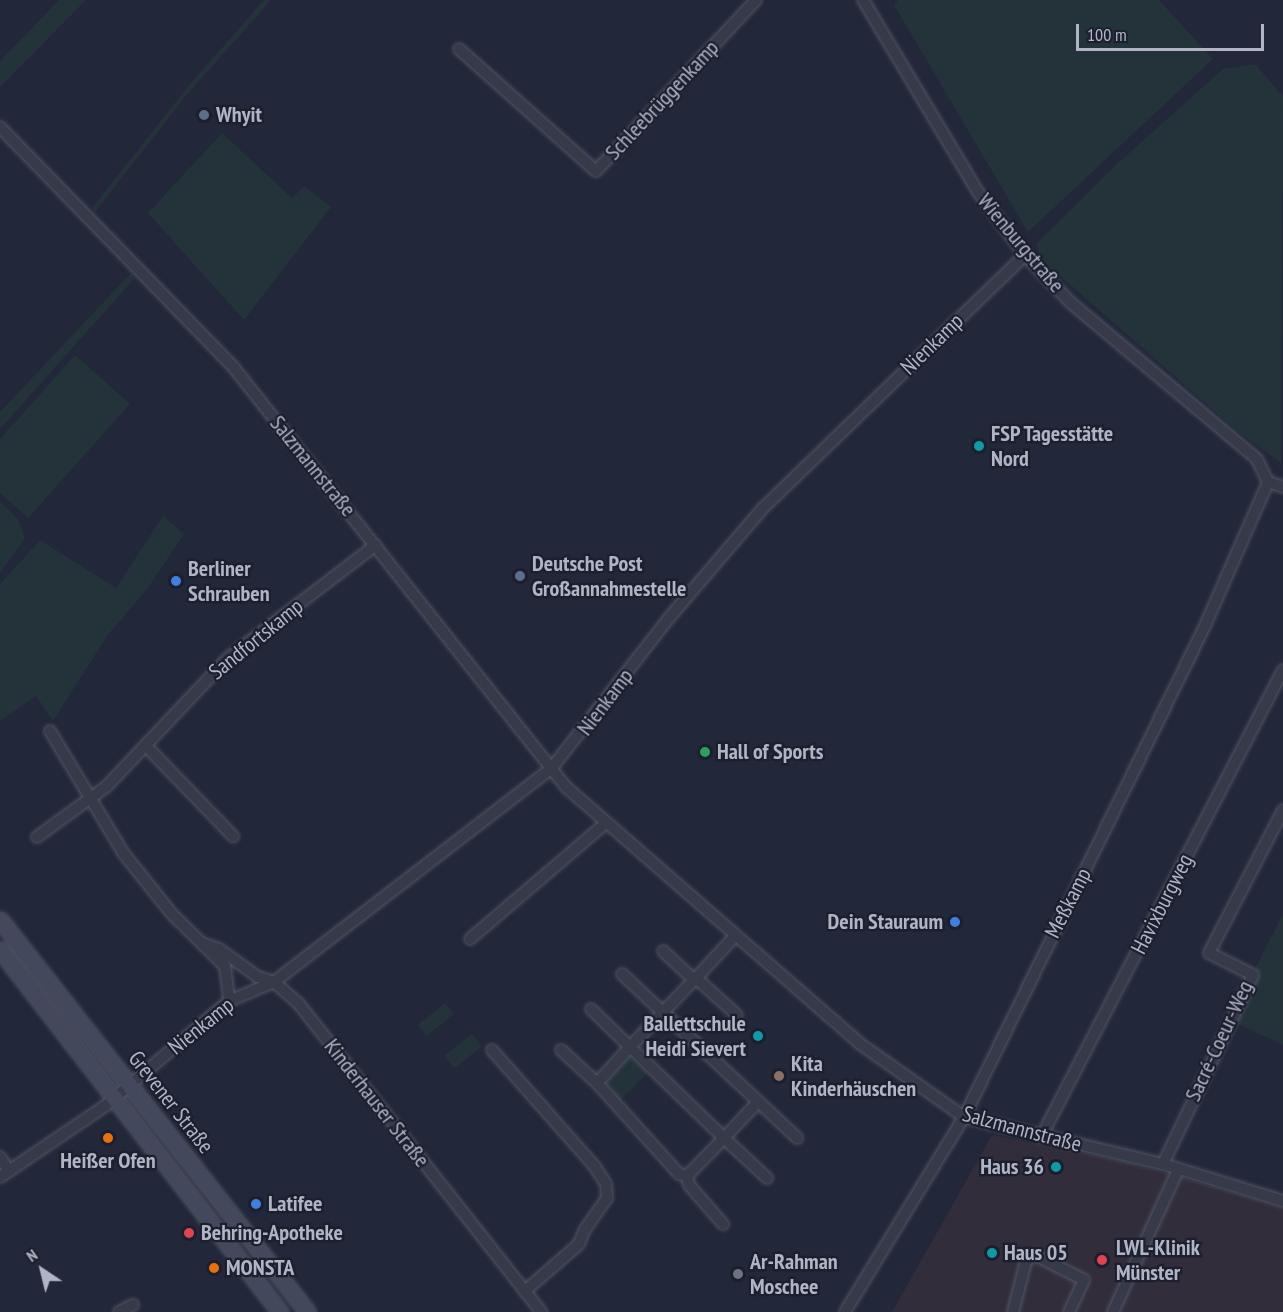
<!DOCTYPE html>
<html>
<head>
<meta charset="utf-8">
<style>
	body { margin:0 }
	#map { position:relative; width:1283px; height:1312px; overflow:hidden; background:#222739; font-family:"PT Sans Narrow",sans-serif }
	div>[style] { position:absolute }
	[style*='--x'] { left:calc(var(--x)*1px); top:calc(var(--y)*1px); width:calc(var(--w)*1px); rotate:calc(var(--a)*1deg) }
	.medical>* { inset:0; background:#322d3a }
	.green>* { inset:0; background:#24333a; transform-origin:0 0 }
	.roads { filter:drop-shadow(0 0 2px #505464) drop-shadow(0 0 2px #505464) }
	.minor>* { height:10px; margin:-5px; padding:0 5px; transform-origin:5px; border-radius:5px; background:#363a49 }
	.secondary>* { height:15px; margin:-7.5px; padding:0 7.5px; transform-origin:7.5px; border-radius:7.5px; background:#44485c }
	.dots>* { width:16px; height:16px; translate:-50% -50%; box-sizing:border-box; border:3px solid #1b1f2e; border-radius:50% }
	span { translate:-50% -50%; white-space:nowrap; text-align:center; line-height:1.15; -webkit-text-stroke:4.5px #1b1f2e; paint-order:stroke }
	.street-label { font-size:22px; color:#b0b4c5 }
	.poi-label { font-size:22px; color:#b0b4c5; font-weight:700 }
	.left { translate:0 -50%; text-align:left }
	.right { translate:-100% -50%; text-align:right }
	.north { position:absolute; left:12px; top:1240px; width:60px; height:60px; -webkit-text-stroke:4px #1b1f2e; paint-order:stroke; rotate:325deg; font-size:16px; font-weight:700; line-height:24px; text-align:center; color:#b0b4c5 }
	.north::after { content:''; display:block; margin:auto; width:21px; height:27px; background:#b0b4c5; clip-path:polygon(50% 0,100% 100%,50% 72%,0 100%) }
	.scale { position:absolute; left:1076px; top:24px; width:188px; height:27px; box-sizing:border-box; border:3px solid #b0b4c5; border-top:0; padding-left:8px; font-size:18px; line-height:21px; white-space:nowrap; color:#b0b4c5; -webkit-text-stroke:4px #1b1f2e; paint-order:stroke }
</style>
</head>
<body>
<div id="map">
	<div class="medical">
		<div style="clip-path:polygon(992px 1135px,1127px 1162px,1283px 1207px,1283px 1312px,892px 1312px)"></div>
	</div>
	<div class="green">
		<div style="clip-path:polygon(59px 0,86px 0,0 87px,0 61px)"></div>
		<div style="clip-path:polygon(264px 0,271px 0,184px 98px,95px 212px,92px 208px,190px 84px)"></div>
		<div style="clip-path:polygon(898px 0,1159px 0,1213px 59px,1028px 232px,894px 5px)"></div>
		<div style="clip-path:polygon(1255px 64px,1283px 96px,1281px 463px,1239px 432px,1039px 258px,1037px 243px,1118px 163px,1223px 69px)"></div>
		<div style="clip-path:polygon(222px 133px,292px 198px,304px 186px,331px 207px,244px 320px,148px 213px)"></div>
		<div style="clip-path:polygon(131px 273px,134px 279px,0 429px,0 412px)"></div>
		<div style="clip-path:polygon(75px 355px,130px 404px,28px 518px,0 493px,0 439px)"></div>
		<div style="clip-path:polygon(0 502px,17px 518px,25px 538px,0 573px)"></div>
		<div style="clip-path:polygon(163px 516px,184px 534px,148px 588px,107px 636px,53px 721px,36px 696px,0 721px,0 584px,40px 540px,116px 588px)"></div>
		<div style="clip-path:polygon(1283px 914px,1283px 1045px,1236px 1023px,1260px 974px,1254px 971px)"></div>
		<div style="left:445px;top:1003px;width:14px;height:35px;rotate:51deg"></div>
		<div style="left:472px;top:1034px;width:16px;height:35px;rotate:52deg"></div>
		<div style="clip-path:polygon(629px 1057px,648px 1072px,620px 1101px,605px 1084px)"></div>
	</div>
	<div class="roads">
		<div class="minor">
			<div style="--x:459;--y:49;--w:183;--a:41.7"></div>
			<div style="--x:596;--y:171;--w:234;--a:-46.9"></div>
			<div style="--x:0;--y:127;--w:336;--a:45.8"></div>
			<div style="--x:234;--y:368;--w:535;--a:51.61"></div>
			<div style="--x:566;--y:787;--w:389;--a:41.1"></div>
			<div style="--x:859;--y:1043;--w:128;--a:35.2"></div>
			<div style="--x:964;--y:1117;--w:204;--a:13.3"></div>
			<div style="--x:1163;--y:1164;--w:126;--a:17.1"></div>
			<div style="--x:1268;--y:482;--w:16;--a:18"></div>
			<div style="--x:50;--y:731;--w:144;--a:59"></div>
			<div style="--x:124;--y:854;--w:77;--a:51.3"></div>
			<div style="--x:172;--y:914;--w:74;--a:44.5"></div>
			<div style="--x:225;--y:966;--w:35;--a:83"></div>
			<div style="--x:145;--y:745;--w:127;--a:46"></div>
			<div style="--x:37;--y:837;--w:87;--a:-36.1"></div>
			<div style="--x:107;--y:786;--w:176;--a:-46.6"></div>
			<div style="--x:228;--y:658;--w:186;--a:-37.4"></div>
			<div style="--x:470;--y:939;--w:179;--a:-40.5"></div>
			<div style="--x:204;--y:944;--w:16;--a:18"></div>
			<div style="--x:219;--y:949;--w:48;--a:35.7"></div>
			<div style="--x:258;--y:977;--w:17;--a:17"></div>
			<div style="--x:274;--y:982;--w:33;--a:41"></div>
			<div style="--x:299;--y:1004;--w:392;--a:51.8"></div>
			<div style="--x:663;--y:951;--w:42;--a:43.1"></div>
			<div style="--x:622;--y:974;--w:240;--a:43.1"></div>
			<div style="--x:696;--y:978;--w:55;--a:42.1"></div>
			<div style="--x:591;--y:1009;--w:54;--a:44.3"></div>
			<div style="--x:630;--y:1047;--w:131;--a:44.1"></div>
			<div style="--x:724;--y:1138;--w:53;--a:134.2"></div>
			<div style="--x:687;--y:1176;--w:8;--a:-166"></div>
			<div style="--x:679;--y:1174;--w:122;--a:-132"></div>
			<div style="--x:597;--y:1083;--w:49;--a:-47.5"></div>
			<div style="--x:630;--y:1047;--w:48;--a:-46.7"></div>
			<div style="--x:663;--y:1012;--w:47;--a:-45.9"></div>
			<div style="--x:696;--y:978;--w:57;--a:-47.1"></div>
			<div style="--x:492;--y:1050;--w:156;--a:48.6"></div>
			<div style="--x:595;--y:1167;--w:20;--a:57"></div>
			<div style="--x:606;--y:1184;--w:14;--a:86"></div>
			<div style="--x:607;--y:1198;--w:38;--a:125"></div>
			<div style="--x:585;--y:1229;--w:16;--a:112"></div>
			<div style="--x:579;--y:1244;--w:72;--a:139"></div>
			<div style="--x:561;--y:1050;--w:49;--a:42.5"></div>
			<div style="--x:758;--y:1102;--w:50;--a:133.4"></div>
			<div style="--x:724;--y:1138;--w:59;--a:42.9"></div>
			<div style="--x:1041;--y:1137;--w:526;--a:-62.61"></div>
			<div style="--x:0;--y:1157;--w:17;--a:57"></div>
			<div style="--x:1163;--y:1164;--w:209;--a:-64.5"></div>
			<div style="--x:1253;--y:975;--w:49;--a:-153.4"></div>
			<div style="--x:1209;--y:953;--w:161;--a:-62.6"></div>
			<div style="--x:687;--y:1176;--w:9;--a:77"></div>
			<div style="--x:689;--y:1185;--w:52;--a:48.9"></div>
			<div style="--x:0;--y:1177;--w:127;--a:-34.1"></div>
			<div style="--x:105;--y:1106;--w:162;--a:-40.3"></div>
			<div style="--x:229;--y:1001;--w:49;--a:-22.9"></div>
			<div style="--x:274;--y:982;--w:349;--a:-37.6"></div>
			<div style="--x:551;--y:769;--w:192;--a:-52"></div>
			<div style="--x:669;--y:618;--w:143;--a:-49.5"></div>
			<div style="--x:762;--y:509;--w:366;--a:-44"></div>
			<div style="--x:119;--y:1312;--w:16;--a:-27"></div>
			<div style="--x:845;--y:1312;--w:228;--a:-58.6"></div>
			<div style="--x:964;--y:1117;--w:545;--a:-63.86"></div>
			<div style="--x:1204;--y:628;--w:159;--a:-66.3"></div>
			<div style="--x:1268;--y:482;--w:25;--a:-116"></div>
			<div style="--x:1257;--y:459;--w:243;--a:-140"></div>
			<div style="--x:1071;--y:303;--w:66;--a:-133.8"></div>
			<div style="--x:1025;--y:255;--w:79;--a:-126.7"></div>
			<div style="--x:978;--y:192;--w:224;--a:-120.9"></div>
			<div style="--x:1013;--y:1312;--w:53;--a:-75.7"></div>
			<div style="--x:1026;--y:1261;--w:11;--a:-34"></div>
			<div style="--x:1035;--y:1255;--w:55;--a:27"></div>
			<div style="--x:1084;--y:1280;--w:35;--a:115"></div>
			<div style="--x:1113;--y:1312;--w:156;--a:-65.4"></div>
		</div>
		<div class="secondary">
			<div style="--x:0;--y:920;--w:498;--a:51.9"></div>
			<div style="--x:0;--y:950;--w:458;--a:52.3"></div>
		</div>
	</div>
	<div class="dots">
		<div style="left:204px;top:115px;background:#5c6f8a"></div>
		<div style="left:979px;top:446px;background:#0f9aa8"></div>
		<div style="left:520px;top:576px;background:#5c6f8a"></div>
		<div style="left:176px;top:581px;background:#3f7fe0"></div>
		<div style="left:705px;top:752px;background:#2e9e5b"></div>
		<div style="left:955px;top:922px;background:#3f7fe0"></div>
		<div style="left:758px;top:1036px;background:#0f9aa8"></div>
		<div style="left:779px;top:1076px;background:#8d6e63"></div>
		<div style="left:108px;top:1138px;background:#e8710a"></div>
		<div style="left:1056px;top:1167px;background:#0f9aa8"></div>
		<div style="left:256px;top:1204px;background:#3f7fe0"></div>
		<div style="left:189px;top:1233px;background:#e0444e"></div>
		<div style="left:992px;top:1253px;background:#0f9aa8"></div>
		<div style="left:1102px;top:1260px;background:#e0444e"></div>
		<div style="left:214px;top:1268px;background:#e8710a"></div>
		<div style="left:738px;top:1274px;background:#6b7280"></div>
	</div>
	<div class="street-label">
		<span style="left:662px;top:100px;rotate:-47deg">Schleebrüggenkamp</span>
		<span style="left:1021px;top:243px;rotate:50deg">Wienburgstraße</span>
		<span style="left:932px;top:344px;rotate:-44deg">Nienkamp</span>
		<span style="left:313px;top:466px;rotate:51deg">Salzmannstraße</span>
		<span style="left:256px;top:639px;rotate:-39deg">Sandfortskamp</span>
		<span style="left:605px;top:702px;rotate:-53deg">Nienkamp</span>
		<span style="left:1068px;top:903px;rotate:-63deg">Meßkamp</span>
		<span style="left:1162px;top:904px;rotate:-63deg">Havixburgweg</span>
		<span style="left:201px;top:1026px;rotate:-39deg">Nienkamp</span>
		<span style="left:1219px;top:1041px;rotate:-65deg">Sacré-Coeur-Weg</span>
		<span style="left:171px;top:1102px;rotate:52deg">Grevener Straße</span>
		<span style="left:377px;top:1103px;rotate:52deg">Kinderhauser Straße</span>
		<span style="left:1022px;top:1129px;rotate:15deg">Salzmannstraße</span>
	</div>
	<div class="poi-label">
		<span class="left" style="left:216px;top:115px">Whyit</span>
		<span class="left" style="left:991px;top:446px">FSP Tagesstätte<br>Nord</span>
		<span class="left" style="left:532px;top:576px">Deutsche Post<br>Großannahmestelle</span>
		<span class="left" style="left:188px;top:581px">Berliner<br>Schrauben</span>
		<span class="left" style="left:717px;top:752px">Hall of Sports</span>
		<span class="right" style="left:943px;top:922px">Dein Stauraum</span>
		<span class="right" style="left:746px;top:1036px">Ballettschule<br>Heidi Sievert</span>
		<span class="left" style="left:791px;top:1076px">Kita<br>Kinderhäuschen</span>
		<span style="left:108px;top:1161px">Heißer Ofen</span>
		<span class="right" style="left:1044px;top:1167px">Haus 36</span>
		<span class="left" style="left:268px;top:1204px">Latifee</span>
		<span class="left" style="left:201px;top:1233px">Behring-Apotheke</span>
		<span class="left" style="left:1116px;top:1260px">LWL-Klinik<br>Münster</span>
		<span class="left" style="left:1004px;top:1253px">Haus 05</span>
		<span class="left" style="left:750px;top:1274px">Ar-Rahman<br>Moschee</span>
		<span class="left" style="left:226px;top:1268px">MONSTA</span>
	</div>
	<div class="north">N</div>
	<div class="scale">100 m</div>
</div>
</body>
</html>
